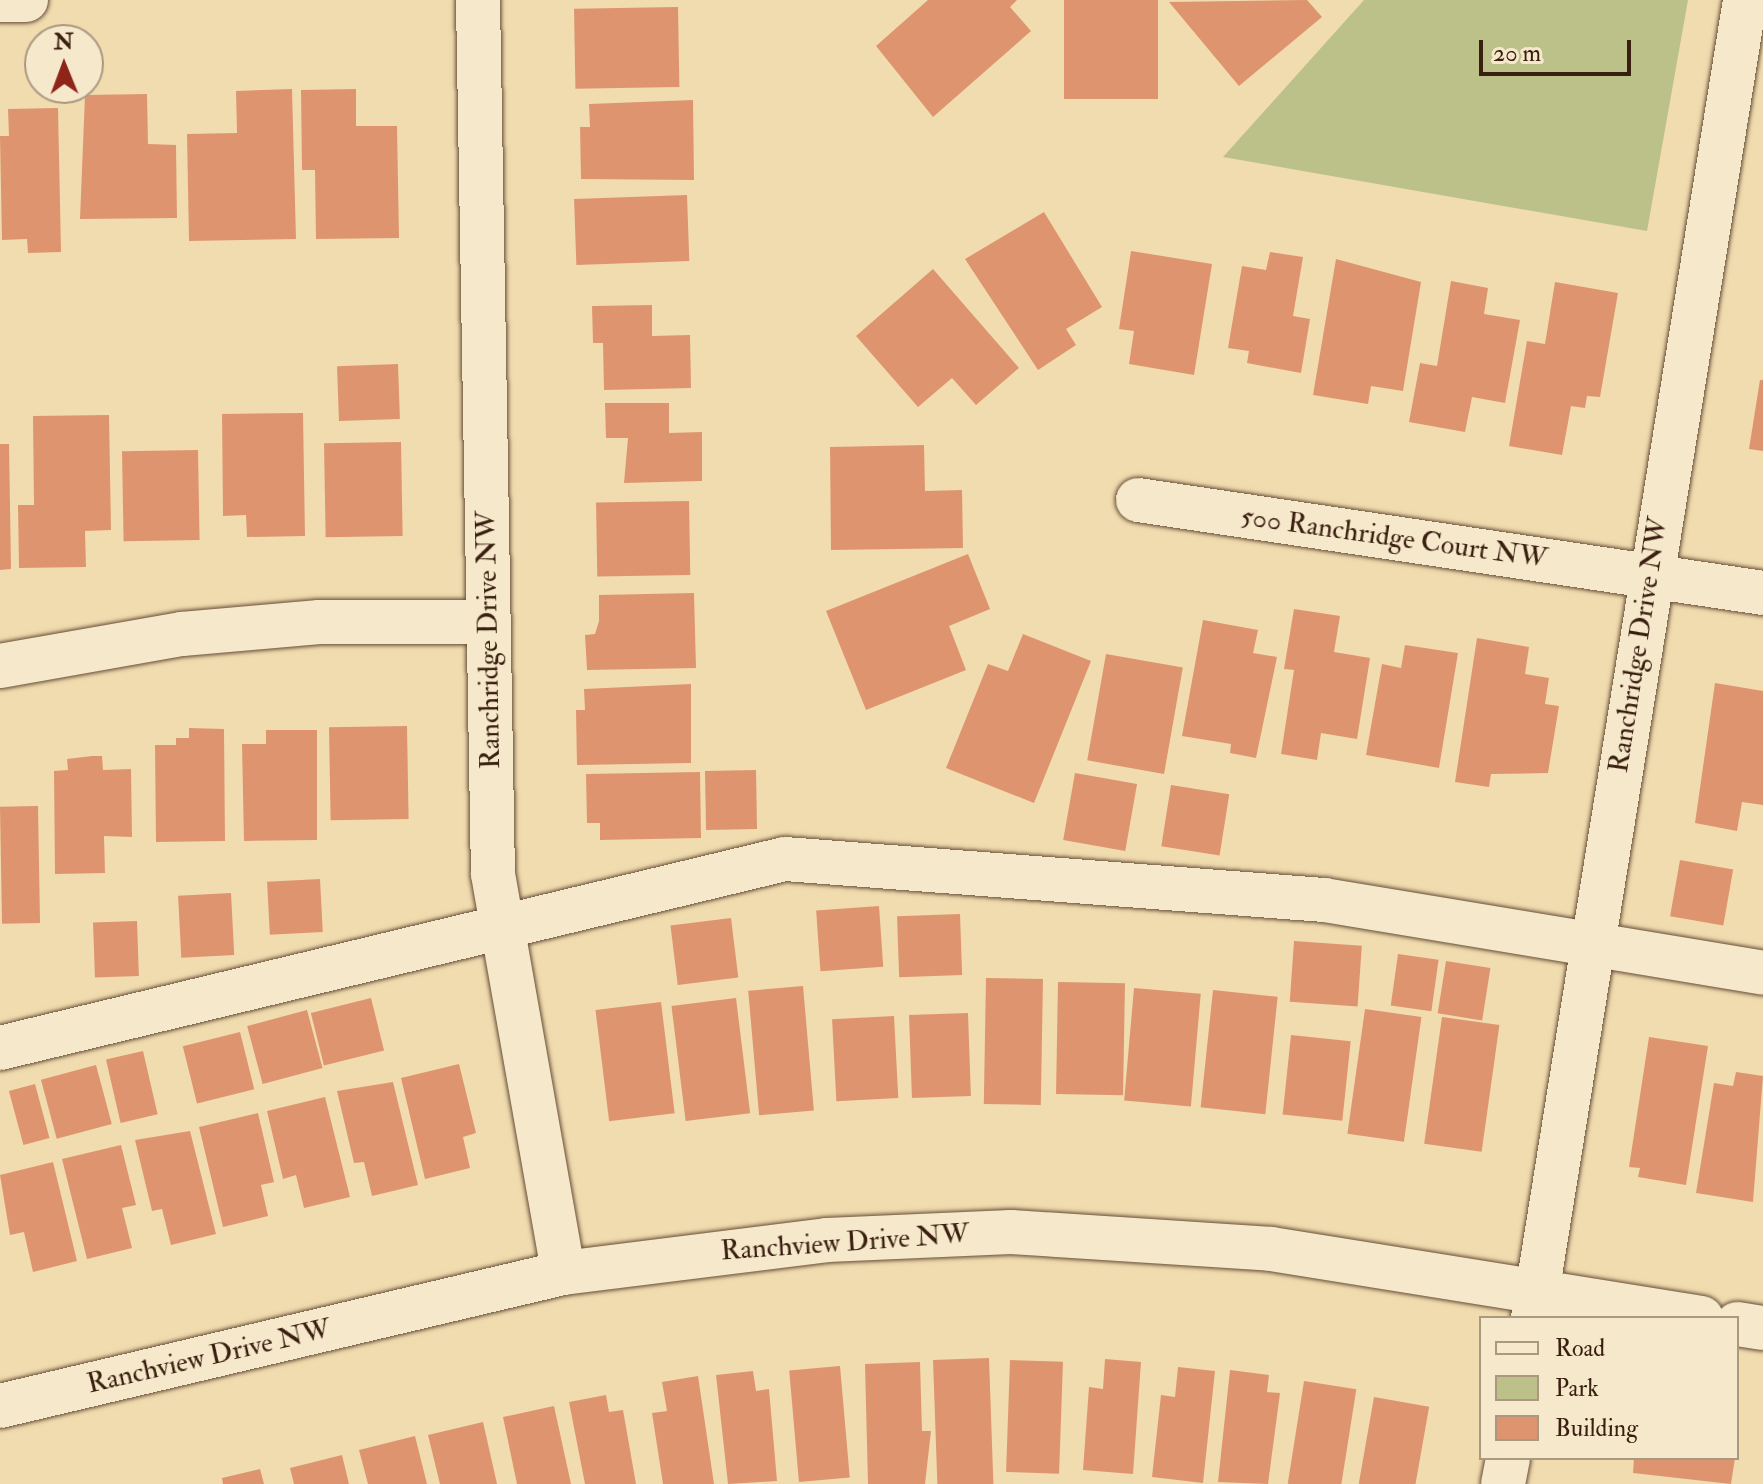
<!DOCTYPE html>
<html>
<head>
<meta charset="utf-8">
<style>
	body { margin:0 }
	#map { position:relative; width:1763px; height:1484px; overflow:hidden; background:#f1dcaf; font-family:"IM FELL Double Pica",serif }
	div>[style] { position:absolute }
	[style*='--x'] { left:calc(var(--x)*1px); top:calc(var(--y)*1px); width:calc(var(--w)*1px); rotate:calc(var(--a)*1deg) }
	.green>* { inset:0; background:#bcc089 }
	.building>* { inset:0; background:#de956f; transform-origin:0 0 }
	.roads { filter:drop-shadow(0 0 2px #674e38) drop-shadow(0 0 2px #674e38) }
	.minor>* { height:44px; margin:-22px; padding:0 22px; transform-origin:22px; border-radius:22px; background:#f6e8cb }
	span { translate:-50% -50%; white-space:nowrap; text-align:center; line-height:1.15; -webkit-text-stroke:7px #f6e8cb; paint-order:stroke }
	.street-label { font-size:28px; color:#391f10 }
	.legend { position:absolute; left:1479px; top:1316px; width:260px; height:144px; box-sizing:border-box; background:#f6e8cb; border:2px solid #aa9880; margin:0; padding:10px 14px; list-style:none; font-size:24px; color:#391f10 }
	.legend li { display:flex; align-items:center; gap:16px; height:40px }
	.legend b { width:40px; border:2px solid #aa9880 }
	.north { position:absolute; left:24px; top:24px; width:80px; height:80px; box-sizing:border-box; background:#f6e8cb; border:2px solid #aa9880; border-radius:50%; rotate:359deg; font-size:22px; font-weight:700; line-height:32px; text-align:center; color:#391f10 }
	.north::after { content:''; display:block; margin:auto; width:28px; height:36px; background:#8f2418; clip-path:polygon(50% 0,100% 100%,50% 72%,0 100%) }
	.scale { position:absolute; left:1479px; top:40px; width:152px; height:36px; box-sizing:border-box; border:4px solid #391f10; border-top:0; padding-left:10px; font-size:24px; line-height:28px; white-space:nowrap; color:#391f10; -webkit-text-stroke:6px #f6e8cb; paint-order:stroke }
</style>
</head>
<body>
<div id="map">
	<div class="green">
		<div style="clip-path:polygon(1364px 0,1688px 0,1647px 231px,1223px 157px)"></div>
	</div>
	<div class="building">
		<div style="clip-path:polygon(928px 0,1017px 0,1010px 7px,1031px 31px,933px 117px,876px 46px)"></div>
		<div style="left:1064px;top:0;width:94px;height:99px"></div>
		<div style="clip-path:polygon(1307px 0,1322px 17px,1239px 86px,1169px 2px)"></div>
		<div style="left:678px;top:7px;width:80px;height:104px;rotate:89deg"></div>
		<div style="clip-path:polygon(292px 89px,296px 239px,189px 241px,187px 134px,237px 133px,236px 91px)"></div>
		<div style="clip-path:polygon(356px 89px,356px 126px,397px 126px,399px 238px,316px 239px,315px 170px,302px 170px,301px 90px)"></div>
		<div style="clip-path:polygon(147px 94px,148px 144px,176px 145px,177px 218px,80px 219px,85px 95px)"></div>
		<div style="clip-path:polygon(693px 100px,694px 180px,581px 179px,580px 127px,590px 127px,589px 104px)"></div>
		<div style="clip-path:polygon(58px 108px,61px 252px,28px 253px,27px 239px,2px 240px,0 136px,9px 136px,8px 109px)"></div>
		<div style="left:687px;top:195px;width:66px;height:113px;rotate:88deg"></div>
		<div style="clip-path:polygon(1044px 212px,1102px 307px,1066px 329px,1076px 345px,1038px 370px,965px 259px)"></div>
		<div style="clip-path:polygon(1131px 251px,1212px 264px,1194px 375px,1129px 364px,1134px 331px,1119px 329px)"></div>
		<div style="clip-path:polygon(1270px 252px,1303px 257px,1293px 316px,1310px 319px,1301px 373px,1247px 363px,1249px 351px,1228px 348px,1242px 266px,1266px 270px)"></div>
		<div style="clip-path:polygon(1336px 259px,1421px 282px,1403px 391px,1371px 386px,1368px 404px,1313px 395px)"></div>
		<div style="clip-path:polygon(933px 269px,1019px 368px,976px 405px,952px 378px,918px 407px,856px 336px)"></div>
		<div style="clip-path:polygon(1451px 281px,1488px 288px,1484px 314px,1520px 320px,1505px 403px,1472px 397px,1465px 432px,1409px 422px,1420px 363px,1437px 366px)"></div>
		<div style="clip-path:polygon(1555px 282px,1618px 293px,1600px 397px,1587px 396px,1585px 408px,1571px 406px,1562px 455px,1509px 446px,1527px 341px,1545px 344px)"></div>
		<div style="clip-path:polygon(652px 305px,652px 336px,690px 335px,691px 388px,604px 390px,603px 343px,593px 343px,592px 306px)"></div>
		<div style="left:398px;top:364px;width:55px;height:61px;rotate:88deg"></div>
		<div style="clip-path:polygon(1760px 380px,1763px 380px,1763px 451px,1749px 449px)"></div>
		<div style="clip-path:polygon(605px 403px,669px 403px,669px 433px,702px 432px,702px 481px,624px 483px,628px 438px,606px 438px)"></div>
		<div style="clip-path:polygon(303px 413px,305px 536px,247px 537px,246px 515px,223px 516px,222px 414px)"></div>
		<div style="clip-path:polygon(109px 415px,111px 530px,85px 531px,86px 567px,19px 568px,18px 505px,34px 505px,33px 416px)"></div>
		<div style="left:401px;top:442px;width:94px;height:77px;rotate:89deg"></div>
		<div style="clip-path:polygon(0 444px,9px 444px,11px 569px,0 570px)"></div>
		<div style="clip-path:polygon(924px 445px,925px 491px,962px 490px,963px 548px,831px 550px,830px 447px)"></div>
		<div style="left:198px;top:450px;width:90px;height:76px;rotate:89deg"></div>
		<div style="left:689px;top:501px;width:74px;height:93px;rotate:89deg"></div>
		<div style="clip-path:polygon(968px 554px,990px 609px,949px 626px,966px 670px,866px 710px,826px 611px)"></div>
		<div style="clip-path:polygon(694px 593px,696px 668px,587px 670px,585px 635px,595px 634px,599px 621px,599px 595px)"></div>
		<div style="clip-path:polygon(1294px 609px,1340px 616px,1334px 652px,1370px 658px,1357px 739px,1321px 733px,1317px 760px,1281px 754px,1294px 670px,1284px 669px)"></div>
		<div style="clip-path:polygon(1203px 620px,1258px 630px,1253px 653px,1277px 657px,1256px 758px,1230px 753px,1231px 744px,1182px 736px)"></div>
		<div style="clip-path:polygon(1023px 634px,1091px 661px,1034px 803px,946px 768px,988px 664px,1008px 671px)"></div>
		<div style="clip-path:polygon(1477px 638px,1529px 647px,1525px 674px,1549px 678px,1545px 704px,1559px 706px,1548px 773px,1491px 774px,1489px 787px,1455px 782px)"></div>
		<div style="clip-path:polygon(1405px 645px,1458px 653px,1439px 768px,1366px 755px,1382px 664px,1401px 668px)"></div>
		<div style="left:1106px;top:654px;width:78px;height:108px;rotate:10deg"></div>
		<div style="clip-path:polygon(1715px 683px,1763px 691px,1763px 805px,1742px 802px,1737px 831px,1695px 823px)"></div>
		<div style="clip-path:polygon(691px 684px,691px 763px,577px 765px,576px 710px,585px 710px,584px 689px)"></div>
		<div style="left:407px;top:726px;width:93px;height:78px;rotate:89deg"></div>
		<div style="clip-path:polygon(189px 728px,224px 729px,225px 841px,156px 842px,155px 745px,176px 745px,176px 738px,189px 738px)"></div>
		<div style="clip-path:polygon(266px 730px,317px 730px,317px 840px,244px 841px,242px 744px,266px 744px)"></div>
		<div style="clip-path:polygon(92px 756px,102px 756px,103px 770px,131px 769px,132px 837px,104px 836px,105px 873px,55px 874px,54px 771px,68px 770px,67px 759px)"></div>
		<div style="left:756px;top:770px;width:59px;height:51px;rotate:89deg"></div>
		<div style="clip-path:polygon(700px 772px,701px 838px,600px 840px,600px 823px,587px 823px,586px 774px)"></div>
		<div style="left:1075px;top:773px;width:63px;height:68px;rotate:10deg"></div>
		<div style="left:1171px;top:785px;width:59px;height:62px;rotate:9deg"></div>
		<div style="left:38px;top:806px;width:117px;height:38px;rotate:89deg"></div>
		<div style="left:1680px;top:860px;width:54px;height:57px;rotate:10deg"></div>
		<div style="left:320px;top:879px;width:53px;height:53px;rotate:87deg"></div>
		<div style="left:231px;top:893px;width:62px;height:53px;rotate:87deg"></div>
		<div style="left:879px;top:906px;width:61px;height:63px;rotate:86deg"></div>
		<div style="left:960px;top:914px;width:61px;height:63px;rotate:88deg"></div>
		<div style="left:731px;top:918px;width:60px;height:61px;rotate:83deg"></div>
		<div style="left:137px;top:921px;width:55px;height:44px;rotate:88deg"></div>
		<div style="left:1294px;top:941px;width:68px;height:61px;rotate:4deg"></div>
		<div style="left:1398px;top:954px;width:41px;height:52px;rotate:8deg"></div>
		<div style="left:1446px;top:961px;width:45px;height:53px;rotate:9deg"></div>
		<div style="left:986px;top:978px;width:57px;height:126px;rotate:1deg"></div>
		<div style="left:1058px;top:982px;width:67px;height:112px;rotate:1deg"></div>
		<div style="left:803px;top:986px;width:125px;height:55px;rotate:85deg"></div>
		<div style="left:1134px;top:988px;width:67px;height:113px;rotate:5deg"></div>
		<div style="left:1213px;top:990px;width:65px;height:118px;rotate:6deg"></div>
		<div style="left:371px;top:998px;width:54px;height:62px;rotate:76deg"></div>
		<div style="left:736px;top:998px;width:116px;height:65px;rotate:83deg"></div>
		<div style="left:661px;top:1002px;width:112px;height:66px;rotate:83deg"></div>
		<div style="left:1365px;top:1009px;width:57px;height:126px;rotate:8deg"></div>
		<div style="left:307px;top:1010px;width:60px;height:62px;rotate:75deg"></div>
		<div style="left:968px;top:1013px;width:83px;height:59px;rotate:88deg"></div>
		<div style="left:894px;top:1016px;width:82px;height:62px;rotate:87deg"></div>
		<div style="left:1442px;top:1017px;width:58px;height:128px;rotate:8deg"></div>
		<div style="left:240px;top:1032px;width:59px;height:59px;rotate:76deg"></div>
		<div style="left:1291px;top:1035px;width:60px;height:80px;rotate:6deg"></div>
		<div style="clip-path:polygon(1649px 1037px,1708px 1046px,1686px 1185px,1638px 1177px,1640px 1168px,1629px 1167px)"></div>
		<div style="left:143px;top:1051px;width:65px;height:38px;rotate:77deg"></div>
		<div style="clip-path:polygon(459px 1064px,476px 1133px,463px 1137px,470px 1168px,425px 1179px,401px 1078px)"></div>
		<div style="left:96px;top:1065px;width:61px;height:57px;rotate:75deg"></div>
		<div style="clip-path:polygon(1736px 1072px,1763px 1076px,1753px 1202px,1696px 1193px,1714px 1083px,1733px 1086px)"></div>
		<div style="clip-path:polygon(393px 1082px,418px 1185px,372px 1196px,364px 1162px,354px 1163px,337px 1091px)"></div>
		<div style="left:35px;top:1084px;width:56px;height:27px;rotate:75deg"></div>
		<div style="clip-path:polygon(325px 1097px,350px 1197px,304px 1208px,296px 1175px,283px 1179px,267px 1111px)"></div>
		<div style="clip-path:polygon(258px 1113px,274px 1182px,261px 1185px,268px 1216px,223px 1227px,199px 1127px)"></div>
		<div style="clip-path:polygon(190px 1131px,216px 1234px,171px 1245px,162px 1209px,152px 1211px,135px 1140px)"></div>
		<div style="clip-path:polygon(121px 1145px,136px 1205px,122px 1208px,132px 1248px,87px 1259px,62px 1159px)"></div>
		<div style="clip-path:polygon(53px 1162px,77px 1261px,33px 1272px,24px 1232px,10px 1235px,0 1175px)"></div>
		<div style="left:989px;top:1358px;width:126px;height:56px;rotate:88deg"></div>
		<div style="clip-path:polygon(1105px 1359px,1141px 1362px,1133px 1474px,1083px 1470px,1089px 1387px,1103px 1389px)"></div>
		<div style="left:1010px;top:1360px;width:53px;height:112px;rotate:2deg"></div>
		<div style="clip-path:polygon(920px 1362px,922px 1431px,931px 1431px,925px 1484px,868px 1484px,865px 1364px)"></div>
		<div style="left:840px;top:1366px;width:112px;height:51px;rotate:85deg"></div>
		<div style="clip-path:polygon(1178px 1367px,1215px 1371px,1203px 1483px,1152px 1477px,1161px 1395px,1175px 1397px)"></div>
		<div style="clip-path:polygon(1230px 1370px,1269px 1375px,1267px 1392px,1280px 1393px,1268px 1484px,1218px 1482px)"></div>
		<div style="clip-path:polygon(753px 1371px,756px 1391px,769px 1389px,777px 1481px,728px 1484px,716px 1375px)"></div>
		<div style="clip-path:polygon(698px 1376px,714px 1484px,663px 1484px,652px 1413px,667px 1411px,662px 1382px)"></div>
		<div style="left:1304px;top:1381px;width:53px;height:104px;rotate:9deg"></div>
		<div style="clip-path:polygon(606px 1395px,609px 1412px,623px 1410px,636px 1484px,585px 1484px,569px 1402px)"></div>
		<div style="left:1374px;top:1397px;width:56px;height:88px;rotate:10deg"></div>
		<div style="clip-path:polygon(554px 1406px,571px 1484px,517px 1484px,503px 1417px)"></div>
		<div style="clip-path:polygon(483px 1422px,497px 1484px,440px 1484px,428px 1435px)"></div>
		<div style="clip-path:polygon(415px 1436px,427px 1484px,368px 1484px,359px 1450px)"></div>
		<div style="clip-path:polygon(342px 1455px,349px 1484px,294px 1484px,290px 1468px)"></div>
		<div style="clip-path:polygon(1634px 1458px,1735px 1458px,1731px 1484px,1633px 1473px)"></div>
		<div style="clip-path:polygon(260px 1469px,264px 1484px,223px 1484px,222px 1478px)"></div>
	</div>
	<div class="roads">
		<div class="minor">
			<div style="--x:0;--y:0;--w:26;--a:0"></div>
			<div style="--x:478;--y:0;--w:874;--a:89.02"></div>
			<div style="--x:493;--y:874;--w:405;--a:80"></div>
			<div style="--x:1138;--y:500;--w:632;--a:8.46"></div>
			<div style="--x:0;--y:666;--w:185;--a:-10"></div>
			<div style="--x:182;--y:634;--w:138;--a:-5"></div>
			<div style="--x:319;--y:622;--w:169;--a:0"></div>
			<div style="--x:0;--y:1048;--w:807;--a:-13.54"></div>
			<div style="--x:785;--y:859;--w:541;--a:4.35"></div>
			<div style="--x:1324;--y:900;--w:445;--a:9.4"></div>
			<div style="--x:1533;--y:1318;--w:1335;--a:-80.86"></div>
			<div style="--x:1737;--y:1324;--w:26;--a:9"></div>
			<div style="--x:0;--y:1406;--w:578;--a:-13.29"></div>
			<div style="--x:563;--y:1273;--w:266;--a:-7.1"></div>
			<div style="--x:827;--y:1240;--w:184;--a:-2.5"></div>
			<div style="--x:1011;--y:1232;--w:261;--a:3.7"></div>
			<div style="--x:1271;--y:1249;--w:436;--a:9.1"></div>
			<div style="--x:1503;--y:1484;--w:26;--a:-79"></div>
		</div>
	</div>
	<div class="street-label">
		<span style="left:1394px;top:538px;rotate:8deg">500 Ranchridge Court NW</span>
		<span style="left:489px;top:640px;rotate:-91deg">Ranchridge Drive NW</span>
		<span style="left:1639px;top:645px;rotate:-81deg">Ranchridge Drive NW</span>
		<span style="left:845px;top:1243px;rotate:-4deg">Ranchview Drive NW</span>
		<span style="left:209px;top:1357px;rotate:-13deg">Ranchview Drive NW</span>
	</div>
	<ul class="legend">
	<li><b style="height:10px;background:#f6e8cb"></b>Road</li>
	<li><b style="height:22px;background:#bcc089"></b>Park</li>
	<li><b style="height:22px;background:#de956f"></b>Building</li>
	</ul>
	<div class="north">N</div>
	<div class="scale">20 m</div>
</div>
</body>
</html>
